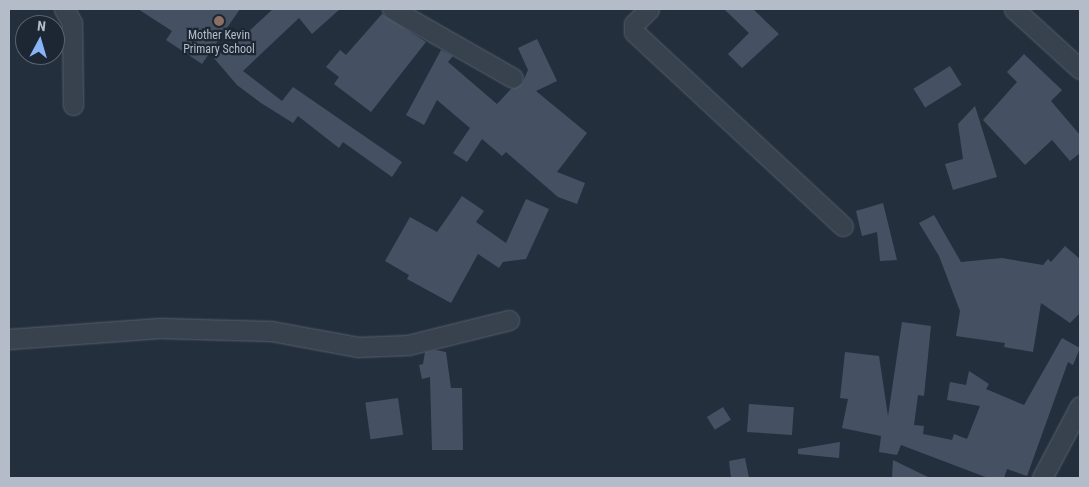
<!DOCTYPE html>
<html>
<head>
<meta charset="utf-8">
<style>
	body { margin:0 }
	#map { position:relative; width:1089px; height:487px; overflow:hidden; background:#242f3e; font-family:"Roboto Condensed",sans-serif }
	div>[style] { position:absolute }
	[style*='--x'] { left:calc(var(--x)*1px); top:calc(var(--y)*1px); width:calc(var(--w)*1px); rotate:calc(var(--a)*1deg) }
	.building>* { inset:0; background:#455162; transform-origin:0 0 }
	.roads { filter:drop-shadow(0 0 1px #565f6c) drop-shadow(0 0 1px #565f6c) }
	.minor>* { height:19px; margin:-9.5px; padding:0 9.5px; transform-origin:9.5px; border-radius:9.5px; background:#38414e }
	.dots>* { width:14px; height:14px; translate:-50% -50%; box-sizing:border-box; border:2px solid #1d2633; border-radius:50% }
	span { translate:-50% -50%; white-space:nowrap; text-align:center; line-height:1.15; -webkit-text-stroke:4.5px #1d2633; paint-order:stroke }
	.poi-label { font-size:12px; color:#b4bcc9 }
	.frame { position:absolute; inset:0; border:10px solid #b4bcc9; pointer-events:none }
	.north { position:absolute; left:15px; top:15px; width:50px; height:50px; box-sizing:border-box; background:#1d2633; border:1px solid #59626f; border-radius:50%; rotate:6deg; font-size:14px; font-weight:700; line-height:20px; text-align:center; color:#b4bcc9 }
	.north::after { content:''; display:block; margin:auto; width:18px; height:22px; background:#8ab4f8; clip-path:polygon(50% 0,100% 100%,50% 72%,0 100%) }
</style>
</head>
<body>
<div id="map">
	<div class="building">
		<div style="clip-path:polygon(138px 9px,240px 9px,202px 64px,166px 40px,172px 31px)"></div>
		<div style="clip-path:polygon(273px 9px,340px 9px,312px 34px,299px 18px,243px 71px,282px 101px,293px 87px,402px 162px,392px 177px,343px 142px,339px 148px,298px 116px,293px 123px,261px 103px,237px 85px,213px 57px,218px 51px,223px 55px)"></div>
		<div style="clip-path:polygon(724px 9px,753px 9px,779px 34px,742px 68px,728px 54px,749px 33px)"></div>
		<div style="clip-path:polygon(382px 14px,426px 42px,371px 112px,334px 84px,339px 77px,326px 67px,340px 50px,346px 55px)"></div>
		<div style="clip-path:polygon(537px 39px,557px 81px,536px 91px,587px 133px,557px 172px,585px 183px,577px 204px,558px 197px,506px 152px,502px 156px,482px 139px,467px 162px,453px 153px,470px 128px,437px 100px,424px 125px,406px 115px,441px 50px,453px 56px,448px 62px,497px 104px,511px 89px,522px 84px,528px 70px,518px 48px)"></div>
		<div style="clip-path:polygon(1024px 54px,1062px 90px,1051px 101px,1080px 135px,1080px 153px,1070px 161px,1052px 140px,1025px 165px,983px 120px,1017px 82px,1007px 72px)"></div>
		<div style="left:950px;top:66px;width:22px;height:43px;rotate:58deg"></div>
		<div style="clip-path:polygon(975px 106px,997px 177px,953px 190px,945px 164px,963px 159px,958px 124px)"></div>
		<div style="clip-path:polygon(462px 196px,484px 211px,476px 222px,506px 243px,526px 199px,549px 209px,526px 259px,503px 262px,499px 268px,478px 254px,451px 303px,407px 279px,409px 275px,385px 261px,410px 217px,437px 232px)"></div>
		<div style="clip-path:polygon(883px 203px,897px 260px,880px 261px,877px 232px,862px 236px,856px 211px)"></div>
		<div style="clip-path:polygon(934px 215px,961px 262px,1002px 258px,1043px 265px,1048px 259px,1051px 262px,1065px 246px,1080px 259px,1080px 313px,1070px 323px,1041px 303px,1033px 352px,1004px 347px,1005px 343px,956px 336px,960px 311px,939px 256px,919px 223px)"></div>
		<div style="clip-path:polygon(902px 322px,931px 326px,924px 396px,918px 395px,914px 425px,924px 426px,923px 434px,952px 440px,954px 434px,967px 439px,980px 406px,947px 400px,950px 382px,966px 385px,969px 371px,989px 384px,986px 389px,1024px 405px,1062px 338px,1080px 348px,1073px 365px,1068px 362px,1027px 476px,1007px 469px,1004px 478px,988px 478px,901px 445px,897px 455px,879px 452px,881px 436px,842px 428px,848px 399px,840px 398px,845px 352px,879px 356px,888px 416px)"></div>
		<div style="clip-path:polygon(436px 350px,446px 352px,451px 388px,462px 388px,463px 450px,432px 450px,430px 377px,422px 379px,419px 365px,423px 364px,425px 352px)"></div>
		<div style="left:398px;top:398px;width:37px;height:33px;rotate:82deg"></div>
		<div style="left:749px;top:404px;width:45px;height:28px;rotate:4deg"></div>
		<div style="left:723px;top:407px;width:15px;height:19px;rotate:58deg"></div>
		<div style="clip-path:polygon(840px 442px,839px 458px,798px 454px,798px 449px)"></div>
		<div style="clip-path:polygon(745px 458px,749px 478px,731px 478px,729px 461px)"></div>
		<div style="clip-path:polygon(893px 460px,930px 478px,892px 478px)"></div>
	</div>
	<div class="roads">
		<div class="minor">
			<div style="--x:64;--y:9;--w:16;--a:60"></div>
			<div style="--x:72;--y:23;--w:82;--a:89.3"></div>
			<div style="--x:392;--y:9;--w:139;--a:29.7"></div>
			<div style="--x:649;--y:9;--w:21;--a:135"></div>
			<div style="--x:634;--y:24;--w:8;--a:90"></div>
			<div style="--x:634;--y:32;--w:285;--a:42.9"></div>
			<div style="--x:1014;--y:9;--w:89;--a:42.3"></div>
			<div style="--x:9;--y:339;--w:151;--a:-4.2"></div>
			<div style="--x:160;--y:328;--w:111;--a:1.5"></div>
			<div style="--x:271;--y:331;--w:88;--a:10.4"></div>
			<div style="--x:358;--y:347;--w:50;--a:-2.3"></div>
			<div style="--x:408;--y:345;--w:104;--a:-13.9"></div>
			<div style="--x:1042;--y:478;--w:81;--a:-62.2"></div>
		</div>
	</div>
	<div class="dots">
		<div style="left:219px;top:21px;background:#8d6e63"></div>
	</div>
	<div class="poi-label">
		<span style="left:219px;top:43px">Mother Kevin<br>Primary School</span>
	</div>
	<div class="frame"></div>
	<div class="north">N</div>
</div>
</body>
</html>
